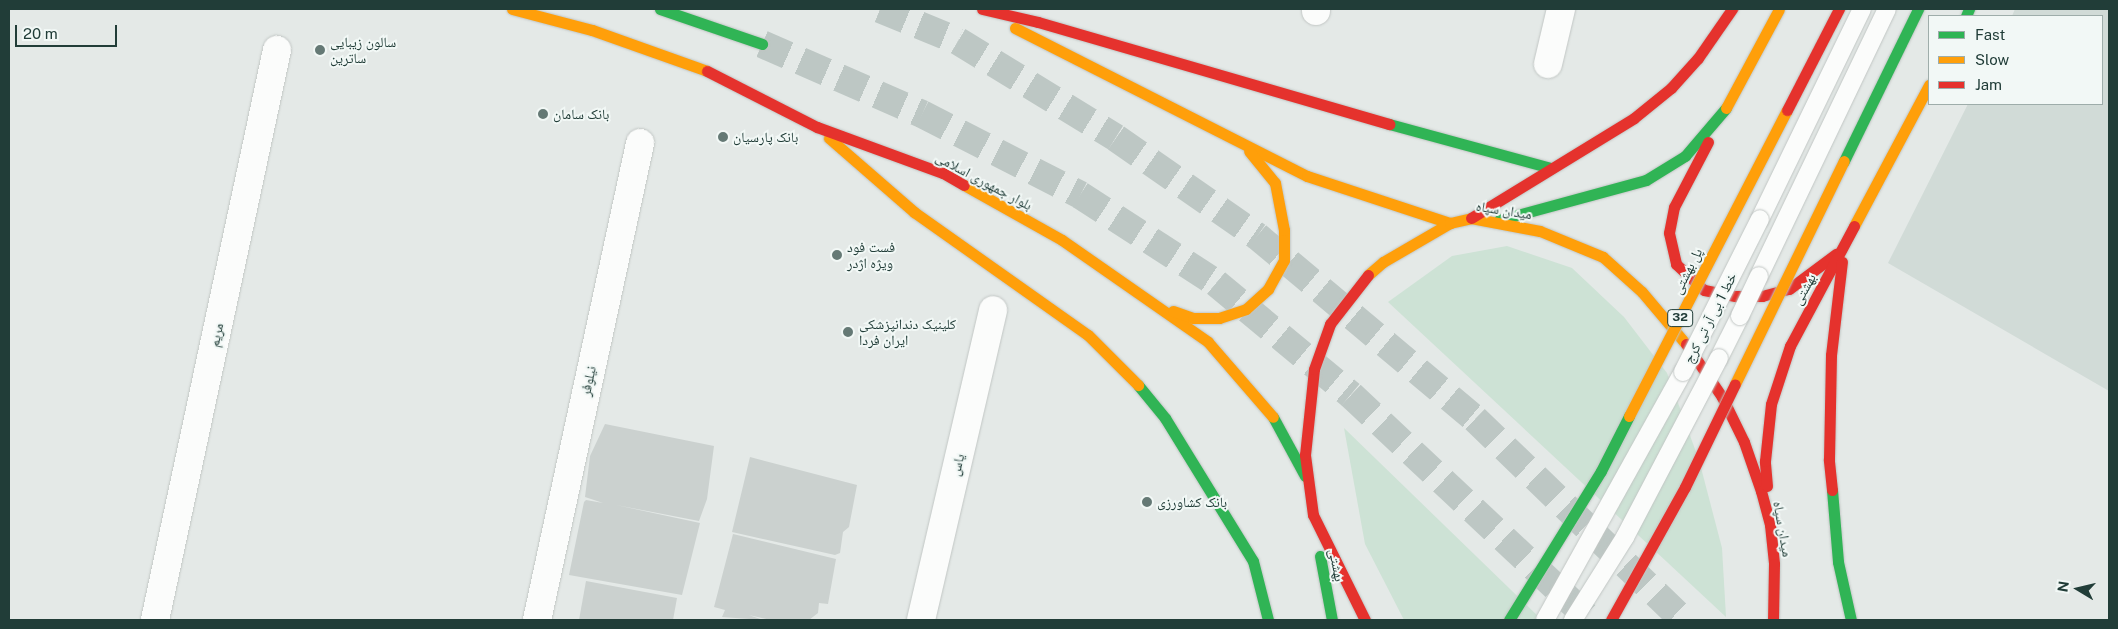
<!DOCTYPE html>
<html>
<head>
<meta charset="utf-8">
<style>
	body { margin:0 }
	#map { position:relative; width:2118px; height:629px; overflow:hidden; background:#e4e9e7; font-family:"Public Sans","Noto Naskh Arabic",sans-serif }
	div>[style] { position:absolute }
	[style*='--x'] { left:calc(var(--x)*1px); top:calc(var(--y)*1px); width:calc(var(--w)*1px); rotate:calc(var(--a)*1deg) }
	.built>* { inset:0; background:#d1dbd7 }
	.green>* { inset:0; background:#cde2d5 }
	.building>* { inset:0; background:#cbd1cf }
	.primary-tunnel>* { height:28px; margin-top:-14px; transform-origin:0; background:repeating-linear-gradient(90deg,#bdc7c4 0 28px,transparent 0 42px) }
	.roads { filter:drop-shadow(0 0 1px #c1c6c4) drop-shadow(0 0 1px #c1c6c4) }
	.lane>* { height:18px; margin:-9px; padding:0 9px; transform-origin:9px; border-radius:9px; background:#fbfcfb }
	.street>* { height:28px; margin:-14px; padding:0 14px; transform-origin:14px; border-radius:14px; background:#fbfcfb }
	.fast>* { height:11px; margin:-5.5px; padding:0 5.5px; transform-origin:5.5px; border-radius:5.5px; background:#30b455 }
	.slow>* { height:11px; margin:-5.5px; padding:0 5.5px; transform-origin:5.5px; border-radius:5.5px; background:#ff9f0a }
	.jam>* { height:11px; margin:-5.5px; padding:0 5.5px; transform-origin:5.5px; border-radius:5.5px; background:#e5322d }
	.bridges { filter:drop-shadow(0 0 1px #c1c6c4) drop-shadow(0 0 1px #c1c6c4) }
	.lane-bridge>* { height:18px; margin:-9px; padding:0 9px; transform-origin:9px; border-radius:9px; background:#fbfcfb }
	.fast-bridge>* { height:11px; margin:-5.5px; padding:0 5.5px; transform-origin:5.5px; border-radius:5.5px; background:#30b455 }
	.slow-bridge>* { height:11px; margin:-5.5px; padding:0 5.5px; transform-origin:5.5px; border-radius:5.5px; background:#ff9f0a }
	.jam-bridge>* { height:11px; margin:-5.5px; padding:0 5.5px; transform-origin:5.5px; border-radius:5.5px; background:#e5322d }
	.dots>* { width:14px; height:14px; translate:-50% -50%; box-sizing:border-box; border:2px solid #f2f8f6; border-radius:50% }
	span { translate:-50% -50%; white-space:nowrap; text-align:center; line-height:1.15; -webkit-text-stroke:4px #f2f8f6; paint-order:stroke }
	.shield-label span { padding:1px 4px; background:#f2f8f6; border:1px solid; border-radius:4px; -webkit-text-stroke-width:0 }
	.shield-label { font-size:12px; color:#213d38; font-weight:700 }
	.poi-label { font-size:14px; color:#213d38 }
	.left { translate:0 -50%; text-align:left }
	.street-label { font-size:14px; color:#213d38 }
	.frame { position:absolute; inset:0; border:10px solid #213d38; pointer-events:none }
	.legend { position:absolute; left:1928px; top:15px; width:175px; height:90px; box-sizing:border-box; background:#f2f8f6; border:1px solid #9eadaa; margin:0; padding:6px 9px; list-style:none; font-size:15px; color:#213d38 }
	.legend li { display:flex; align-items:center; gap:10px; height:25px }
	.legend b { width:25px; border:1px solid #9eadaa }
	.north { position:absolute; left:2053px; top:564px; width:50px; height:50px; -webkit-text-stroke:4px #f2f8f6; paint-order:stroke; rotate:279deg; font-size:14px; font-weight:700; line-height:20px; text-align:center; color:#213d38 }
	.north::after { content:''; display:block; margin:auto; width:18px; height:22px; background:#213d38; clip-path:polygon(50% 0,100% 100%,50% 72%,0 100%) }
	.scale { position:absolute; left:15px; top:25px; width:102px; height:22px; box-sizing:border-box; border:2px solid #213d38; border-top:0; padding-left:6px; font-size:15px; line-height:18px; white-space:nowrap; color:#213d38; -webkit-text-stroke:4px #f2f8f6; paint-order:stroke }
</style>
</head>
<body>
<div id="map">
	<div class="built">
		<div style="clip-path:polygon(2015px 9px,2109px 9px,2109px 391px,1888px 263px,1968px 104px,2102px 104px,2102px 16px,2012px 16px)"></div>
	</div>
	<div class="green">
		<div style="clip-path:polygon(1507px 246px,1572px 268px,1624px 317px,1667px 373px,1699px 460px,1722px 548px,1726px 617px,1388px 302px,1452px 256px)"></div>
		<div style="clip-path:polygon(1344px 428px,1542px 620px,1404px 620px,1365px 544px)"></div>
	</div>
	<div class="building">
		<div style="clip-path:polygon(605px 424px,714px 446px,707px 499px,699px 521px,616px 505px,700px 523px,682px 595px,569px 575px,584px 502px,586px 500px,603px 503px,585px 497px,590px 456px)"></div>
		<div style="clip-path:polygon(750px 457px,857px 485px,849px 527px,843px 532px,840px 553px,835px 555px,732px 532px)"></div>
		<div style="clip-path:polygon(733px 534px,836px 559px,828px 604px,819px 603px,818px 613px,809px 620px,771px 620px,749px 615px,763px 620px,722px 617px,725px 610px,714px 607px)"></div>
		<div style="clip-path:polygon(586px 581px,677px 598px,673px 620px,579px 620px)"></div>
	</div>
	<div class="primary-tunnel">
		<div style="--x:880;--y:9;--w:84;--a:22.3"></div>
		<div style="--x:958;--y:41;--w:185;--a:31.5"></div>
		<div style="--x:1116;--y:138;--w:172;--a:34.8"></div>
		<div style="--x:1257;--y:236;--w:285;--a:40"></div>
		<div style="--x:1475;--y:419;--w:289;--a:44"></div>
		<div style="--x:762;--y:44;--w:175;--a:23.6"></div>
		<div style="--x:922;--y:114;--w:178;--a:27.1"></div>
		<div style="--x:1080;--y:195;--w:162;--a:32.9"></div>
		<div style="--x:1216;--y:283;--w:175;--a:39.7"></div>
		<div style="--x:1351;--y:395;--w:329;--a:43.2"></div>
	</div>
	<div class="roads">
		<div class="lane">
			<div style="--x:1760;--y:219;--w:233;--a:-64.1"></div>
			<div style="--x:1759;--y:276;--w:296;--a:-64.4"></div>
			<div style="--x:1719;--y:358;--w:47;--a:-63.4"></div>
			<div style="--x:1545;--y:620;--w:284;--a:-60.9"></div>
		</div>
		<div class="street">
			<div style="--x:1316;--y:11;--w:2;--a:-90"></div>
			<div style="--x:1548;--y:64;--w:57;--a:-76.7"></div>
			<div style="--x:155;--y:620;--w:583;--a:-77.92"></div>
			<div style="--x:537;--y:620;--w:488;--a:-77.8"></div>
			<div style="--x:921;--y:620;--w:318;--a:-76.9"></div>
		</div>
		<div class="fast">
			<div style="--x:660;--y:9;--w:108;--a:18.9"></div>
			<div style="--x:1966;--y:16;--w:8;--a:-67"></div>
			<div style="--x:1389;--y:124;--w:168;--a:15.2"></div>
			<div style="--x:1499;--y:220;--w:152;--a:-15.2"></div>
			<div style="--x:1646;--y:180;--w:46;--a:-31.6"></div>
			<div style="--x:1685;--y:156;--w:63;--a:-49.5"></div>
			<div style="--x:1138;--y:385;--w:43;--a:50.7"></div>
			<div style="--x:1165;--y:418;--w:168;--a:58.4"></div>
			<div style="--x:1253;--y:561;--w:61;--a:75.7"></div>
			<div style="--x:1273;--y:417;--w:67;--a:61.5"></div>
			<div style="--x:1832;--y:490;--w:72;--a:85.2"></div>
			<div style="--x:1838;--y:562;--w:59;--a:77.4"></div>
			<div style="--x:1320;--y:556;--w:65;--a:79.4"></div>
		</div>
		<div class="slow">
			<div style="--x:512;--y:9;--w:83;--a:14.7"></div>
			<div style="--x:592;--y:30;--w:122;--a:19.6"></div>
			<div style="--x:1015;--y:28;--w:327;--a:26.9"></div>
			<div style="--x:1307;--y:176;--w:151;--a:18.2"></div>
			<div style="--x:1726;--y:108;--w:112;--a:-61.8"></div>
			<div style="--x:829;--y:138;--w:113;--a:41"></div>
			<div style="--x:914;--y:212;--w:213;--a:35.3"></div>
			<div style="--x:1088;--y:335;--w:71;--a:45"></div>
			<div style="--x:964;--y:185;--w:112;--a:29.3"></div>
			<div style="--x:1062;--y:240;--w:178;--a:34.9"></div>
			<div style="--x:1208;--y:342;--w:99;--a:49.1"></div>
			<div style="--x:1854;--y:226;--w:160;--a:-62"></div>
			<div style="--x:1368;--y:275;--w:20;--a:-41"></div>
			<div style="--x:1383;--y:262;--w:78;--a:-30.2"></div>
			<div style="--x:1450;--y:223;--w:22;--a:-13"></div>
			<div style="--x:1471;--y:218;--w:70;--a:10.7"></div>
			<div style="--x:1540;--y:231;--w:68;--a:22.4"></div>
			<div style="--x:1603;--y:257;--w:52;--a:41.9"></div>
			<div style="--x:1642;--y:292;--w:68;--a:49.8"></div>
			<div style="--x:1173;--y:311;--w:21;--a:19"></div>
			<div style="--x:1193;--y:318;--w:26;--a:0"></div>
			<div style="--x:1219;--y:318;--w:28;--a:-18"></div>
			<div style="--x:1246;--y:309;--w:30;--a:-42"></div>
			<div style="--x:1268;--y:289;--w:33;--a:-61"></div>
			<div style="--x:1284;--y:260;--w:30;--a:-90"></div>
			<div style="--x:1284;--y:230;--w:48;--a:-100.8"></div>
			<div style="--x:1275;--y:183;--w:41;--a:-129.1"></div>
		</div>
		<div class="jam">
			<div style="--x:982;--y:9;--w:57;--a:13.1"></div>
			<div style="--x:1038;--y:22;--w:366;--a:16.2"></div>
			<div style="--x:707;--y:71;--w:123;--a:27"></div>
			<div style="--x:817;--y:127;--w:134;--a:20.1"></div>
			<div style="--x:943;--y:173;--w:24;--a:30"></div>
			<div style="--x:1708;--y:142;--w:73;--a:117.6"></div>
			<div style="--x:1674;--y:207;--w:26;--a:101"></div>
			<div style="--x:1669;--y:233;--w:32;--a:77"></div>
			<div style="--x:1676;--y:264;--w:38;--a:43"></div>
			<div style="--x:1704;--y:290;--w:33;--a:11"></div>
			<div style="--x:1736;--y:296;--w:26;--a:0"></div>
			<div style="--x:1762;--y:296;--w:28;--a:-15"></div>
			<div style="--x:1789;--y:289;--w:59;--a:-36.7"></div>
			<div style="--x:1471;--y:218;--w:191;--a:-31.5"></div>
			<div style="--x:1634;--y:118;--w:48;--a:-39"></div>
			<div style="--x:1671;--y:88;--w:40;--a:-48"></div>
			<div style="--x:1698;--y:58;--w:60;--a:-55.2"></div>
			<div style="--x:1686;--y:344;--w:64;--a:55.8"></div>
			<div style="--x:1722;--y:397;--w:50;--a:63.9"></div>
			<div style="--x:1744;--y:442;--w:52;--a:70.9"></div>
			<div style="--x:1761;--y:491;--w:35;--a:75"></div>
			<div style="--x:1770;--y:525;--w:39;--a:84"></div>
			<div style="--x:1774;--y:564;--w:56;--a:91"></div>
			<div style="--x:1767;--y:486;--w:25;--a:-95"></div>
			<div style="--x:1765;--y:461;--w:57;--a:-84"></div>
			<div style="--x:1771;--y:404;--w:61;--a:-71.9"></div>
			<div style="--x:1790;--y:346;--w:136;--a:-61.9"></div>
			<div style="--x:1832;--y:490;--w:31;--a:-96"></div>
			<div style="--x:1829;--y:459;--w:104;--a:-88.9"></div>
			<div style="--x:1831;--y:355;--w:94;--a:-83.3"></div>
			<div style="--x:1365;--y:620;--w:117;--a:-116.3"></div>
			<div style="--x:1313;--y:515;--w:61;--a:-97.6"></div>
			<div style="--x:1305;--y:455;--w:86;--a:-84"></div>
			<div style="--x:1314;--y:369;--w:48;--a:-70.4"></div>
			<div style="--x:1330;--y:324;--w:62;--a:-52.2"></div>
		</div>
	</div>
	<div class="bridges">
		<div class="lane-bridge">
			<div style="--x:1740;--y:316;--w:44;--a:-64.6"></div>
			<div style="--x:1683;--y:372;--w:171;--a:-63.3"></div>
			<div style="--x:1573;--y:620;--w:98;--a:-57.9"></div>
			<div style="--x:1625;--y:537;--w:202;--a:-62.3"></div>
		</div>
		<div class="fast-bridge">
			<div style="--x:1844;--y:161;--w:169;--a:-64"></div>
			<div style="--x:1509;--y:620;--w:175;--a:-58.3"></div>
			<div style="--x:1601;--y:471;--w:62;--a:-63"></div>
		</div>
		<div class="slow-bridge">
			<div style="--x:1735;--y:384;--w:248;--a:-64"></div>
			<div style="--x:1629;--y:416;--w:344;--a:-62.7"></div>
		</div>
		<div class="jam-bridge">
			<div style="--x:1787;--y:110;--w:114;--a:-62.8"></div>
			<div style="--x:1611;--y:620;--w:152;--a:-60.9"></div>
			<div style="--x:1685;--y:487;--w:114;--a:-64.1"></div>
		</div>
	</div>
	<div class="dots">
		<div style="left:320px;top:50px;background:#657975"></div>
		<div style="left:543px;top:114px;background:#657975"></div>
		<div style="left:723px;top:137px;background:#657975"></div>
		<div style="left:837px;top:255px;background:#657975"></div>
		<div style="left:848px;top:332px;background:#657975"></div>
		<div style="left:1147px;top:502px;background:#657975"></div>
	</div>
	<div class="shield-label">
		<span style="left:1680px;top:318px">32</span>
	</div>
	<div class="poi-label">
		<span class="left" style="left:330px;top:50px">سالون زیبایی<br>ساترین</span>
		<span class="left" style="left:553px;top:114px">بانک سامان</span>
		<span class="left" style="left:733px;top:137px">بانک پارسیان</span>
		<span class="left" style="left:847px;top:255px">فست فود<br>ویژه اژدر</span>
		<span class="left" style="left:859px;top:332px">کلینیک دندانپزشکی<br>ایران فردا</span>
		<span class="left" style="left:1157px;top:502px">بانک کشاورزی</span>
	</div>
	<div class="street-label">
		<span style="left:984px;top:181px;rotate:28deg">بلوار جمهوری اسلامی</span>
		<span style="left:1504px;top:210px;rotate:9deg">میدان سپاه</span>
		<span style="left:1687px;top:271px;rotate:-63deg">پل بهشتی</span>
		<span style="left:1804px;top:289px;rotate:-61deg">بهشتى</span>
		<span style="left:1710px;top:318px;rotate:-63deg">خط 1 بی آر تی کرج</span>
		<span style="left:216px;top:335px;rotate:-78deg">مریم</span>
		<span style="left:588px;top:381px;rotate:-78deg">نیلوفر</span>
		<span style="left:957px;top:465px;rotate:-77deg">یاس</span>
		<span style="left:1783px;top:529px;rotate:80deg">میدان سپاه</span>
		<span style="left:1337px;top:565px;rotate:79deg">بهشتى</span>
	</div>
	<div class="frame"></div>
	<ul class="legend">
	<li><b style="height:6px;background:#30b455"></b>Fast</li>
	<li><b style="height:6px;background:#ff9f0a"></b>Slow</li>
	<li><b style="height:6px;background:#e5322d"></b>Jam</li>
	</ul>
	<div class="north">N</div>
	<div class="scale">20 m</div>
</div>
</body>
</html>
